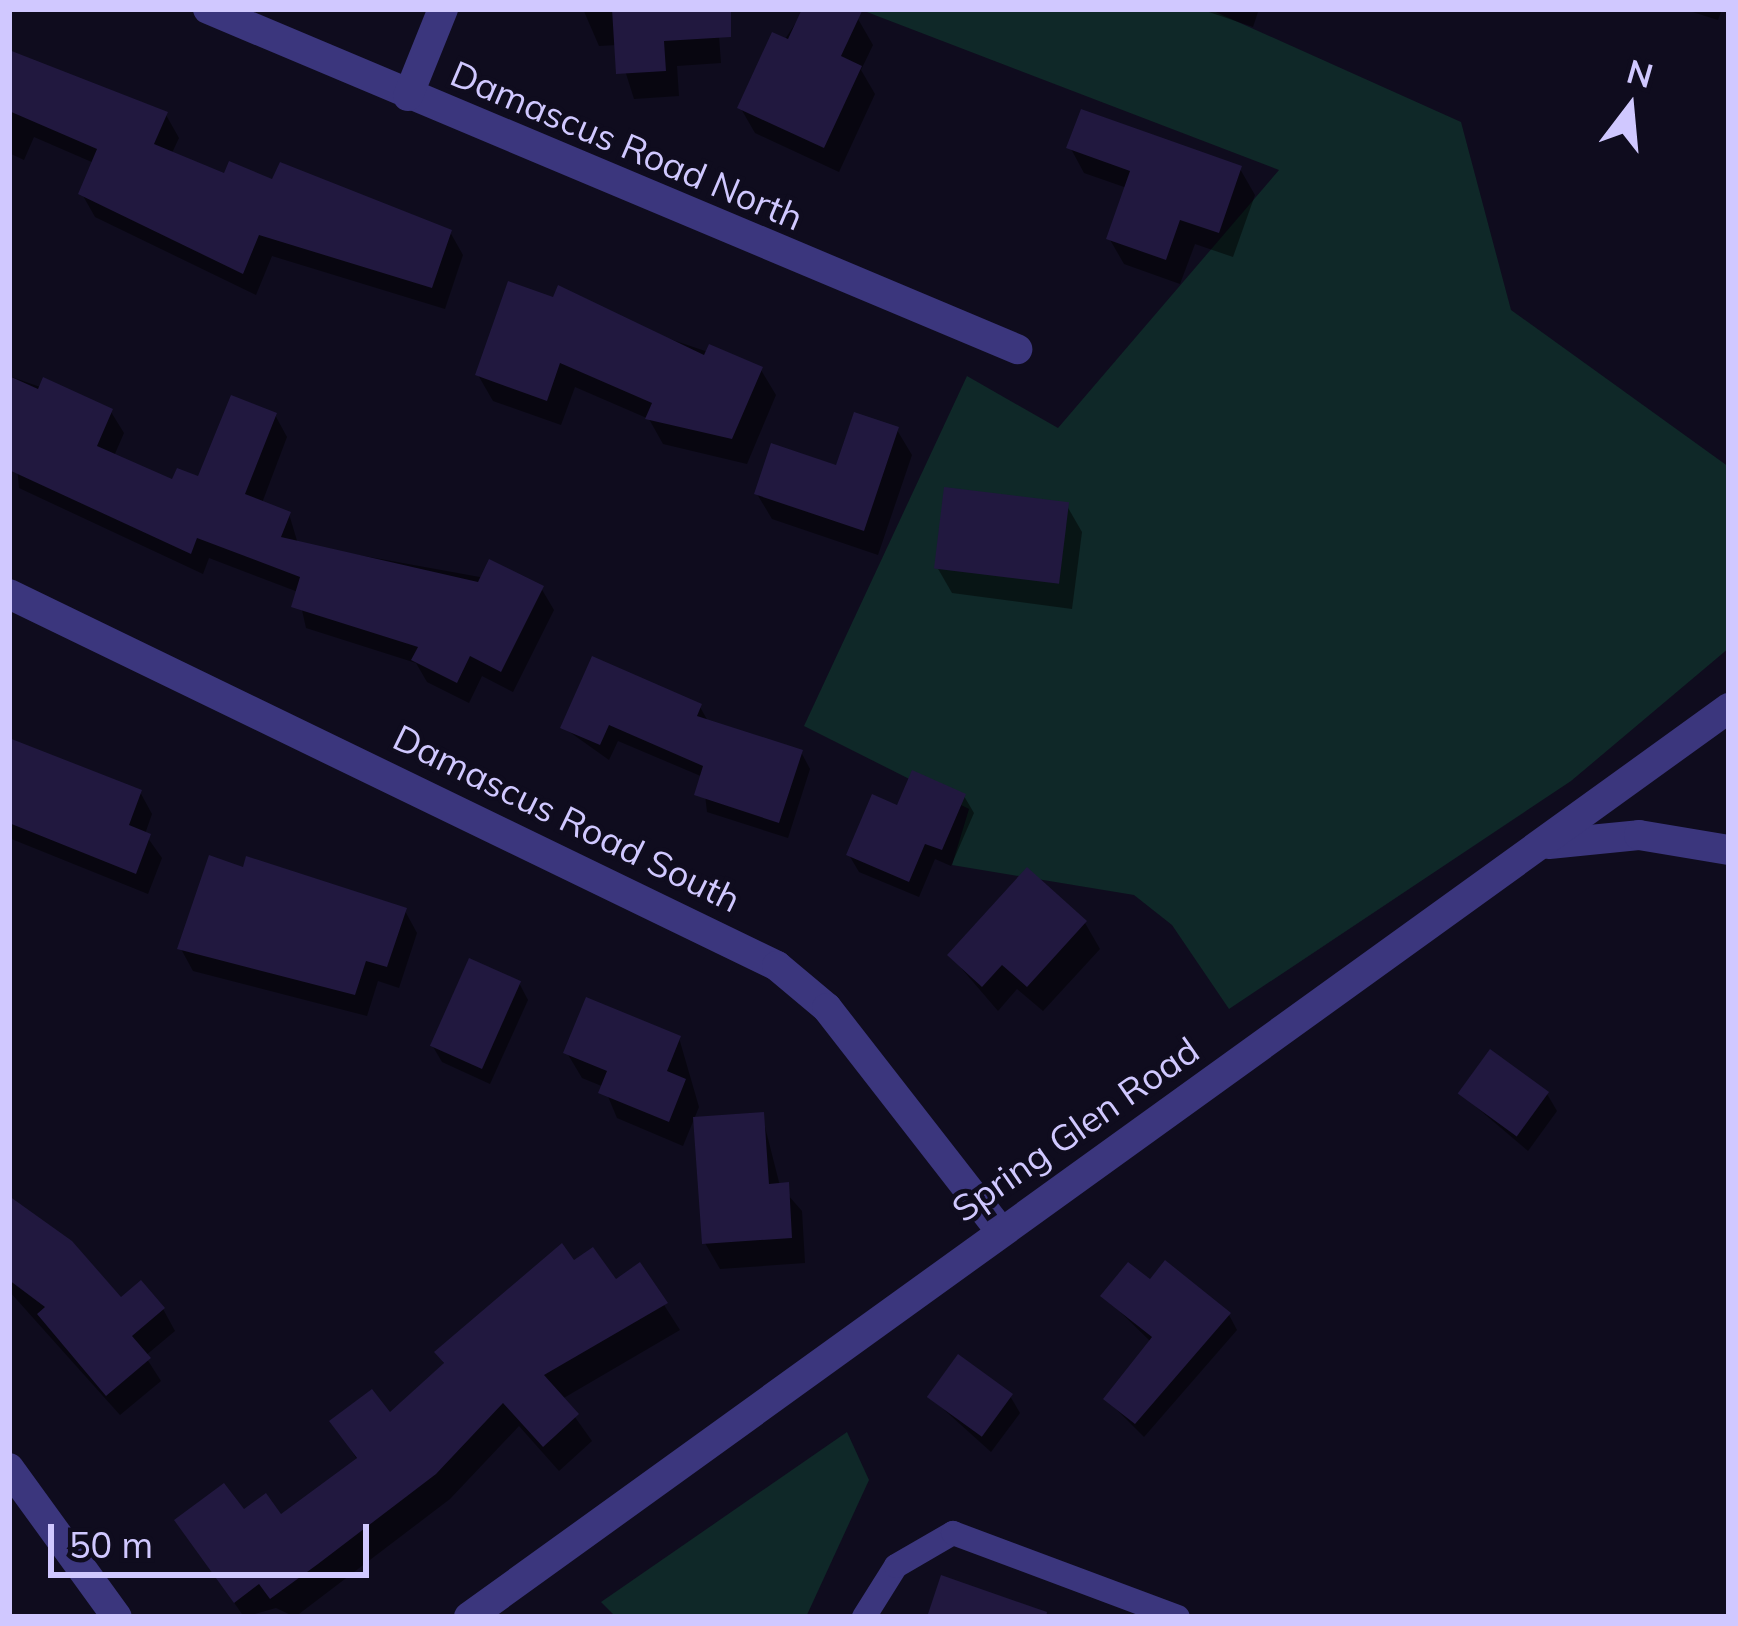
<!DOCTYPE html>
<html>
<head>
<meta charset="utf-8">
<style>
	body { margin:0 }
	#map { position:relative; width:1738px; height:1626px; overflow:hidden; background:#0f0c1e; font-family:Mulish,sans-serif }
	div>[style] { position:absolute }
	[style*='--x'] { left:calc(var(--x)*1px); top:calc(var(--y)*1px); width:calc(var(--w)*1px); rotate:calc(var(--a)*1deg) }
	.green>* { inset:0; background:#0f2828 }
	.shadow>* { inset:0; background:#0007 }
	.building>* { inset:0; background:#21183f; transform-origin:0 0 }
	.service>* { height:24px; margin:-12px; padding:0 12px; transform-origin:12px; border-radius:12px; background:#3b367d }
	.minor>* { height:30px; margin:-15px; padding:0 15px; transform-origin:15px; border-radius:15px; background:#3b367d }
	.tertiary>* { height:30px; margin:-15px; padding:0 15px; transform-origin:15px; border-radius:15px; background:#3b367d }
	span { translate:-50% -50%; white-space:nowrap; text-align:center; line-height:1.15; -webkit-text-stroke:9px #0f0c1e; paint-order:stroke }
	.street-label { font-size:36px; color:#d0c8ff }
	.frame { position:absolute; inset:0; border:12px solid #d0c8ff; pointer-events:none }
	.north { position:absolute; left:1570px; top:48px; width:120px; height:120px; -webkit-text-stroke:9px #0f0c1e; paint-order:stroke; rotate:16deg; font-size:33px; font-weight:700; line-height:48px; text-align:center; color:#d0c8ff }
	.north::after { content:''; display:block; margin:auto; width:42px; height:54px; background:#d0c8ff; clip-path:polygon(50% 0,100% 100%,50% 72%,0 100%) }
	.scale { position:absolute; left:48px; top:1524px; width:321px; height:54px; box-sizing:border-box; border:6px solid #d0c8ff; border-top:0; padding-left:15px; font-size:36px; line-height:42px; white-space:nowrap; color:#d0c8ff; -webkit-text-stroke:9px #0f0c1e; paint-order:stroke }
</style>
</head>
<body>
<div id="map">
	<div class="green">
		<div style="clip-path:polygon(859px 9px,1209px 9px,1461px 122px,1511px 310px,1729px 467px,1729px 648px,1571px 781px,1229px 1009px,1172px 925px,1134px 895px,952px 865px,969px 809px,804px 726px,967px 376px,1058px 428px,1279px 170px)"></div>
		<div style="clip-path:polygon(847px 1432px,869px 1480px,806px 1617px,616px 1617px,601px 1602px)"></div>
	</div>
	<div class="shadow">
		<div style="clip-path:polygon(583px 9px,717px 9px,721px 63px,677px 66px,679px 96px,634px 99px,617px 45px,599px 46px)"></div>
		<div style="clip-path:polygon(805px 9px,858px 19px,873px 45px,861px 70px,875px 94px,839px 172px,755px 133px,740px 107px)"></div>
		<div style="clip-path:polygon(1200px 9px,1259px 9px,1253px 27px)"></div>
		<div style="clip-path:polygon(1683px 9px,1722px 9px,1718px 20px)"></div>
		<div style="clip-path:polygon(9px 53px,166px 115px,179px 138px,171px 155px,226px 177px,450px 232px,463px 255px,445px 309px,272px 256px,256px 295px,95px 217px,82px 194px,94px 163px,34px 137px,24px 160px,9px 153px)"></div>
		<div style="clip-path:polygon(1070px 147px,1240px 169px,1255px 195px,1233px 257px,1195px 244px,1180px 284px,1124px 264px,1109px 238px,1127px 188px,1084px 173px)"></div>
		<div style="clip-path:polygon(555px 300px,761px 370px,776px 395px,747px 464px,663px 444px,649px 419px,575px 387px,561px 425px,493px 401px,478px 375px)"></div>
		<div style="clip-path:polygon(9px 376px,111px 412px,124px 433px,114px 456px,174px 483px,200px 480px,275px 415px,287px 437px,262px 503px,289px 514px,298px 544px,541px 588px,554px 610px,513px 692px,482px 676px,469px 703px,427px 682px,416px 663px,306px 628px,298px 592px,209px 558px,203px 574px,19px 488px)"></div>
		<div style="clip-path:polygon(897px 430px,912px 455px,878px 555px,772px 519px,757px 494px,838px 468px)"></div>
		<div style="clip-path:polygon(1067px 506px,1082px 532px,1072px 609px,952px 593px,937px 567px)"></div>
		<div style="clip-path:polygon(700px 707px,709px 723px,801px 752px,810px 769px,788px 838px,707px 812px,703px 777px,618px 741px,609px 760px,564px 728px)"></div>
		<div style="clip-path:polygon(9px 741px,140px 792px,152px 814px,145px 834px,162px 858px,148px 894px,9px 838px)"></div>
		<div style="clip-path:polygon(964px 796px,974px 813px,951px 866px,935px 859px,919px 897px,859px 872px,849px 855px,898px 809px)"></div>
		<div style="clip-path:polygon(405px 911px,417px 933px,399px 988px,378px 981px,367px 1016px,193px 971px,181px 949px)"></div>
		<div style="clip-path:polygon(1085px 923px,1100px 949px,1043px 1011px,1017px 989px,998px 1011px,950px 955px)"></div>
		<div style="clip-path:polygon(519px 983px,528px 1000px,490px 1084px,442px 1062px,432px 1045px)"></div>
		<div style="clip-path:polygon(679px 1038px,699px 1107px,683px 1146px,617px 1118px,604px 1087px,582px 1078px,567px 1053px)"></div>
		<div style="clip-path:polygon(1461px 1094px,1547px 1094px,1557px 1111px,1528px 1151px)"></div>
		<div style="clip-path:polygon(762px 1115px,780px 1186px,802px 1211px,805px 1263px,720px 1269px,705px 1243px)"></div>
		<div style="clip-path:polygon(9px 1199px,121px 1301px,163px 1309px,175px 1331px,145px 1356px,161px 1381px,120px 1415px,9px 1291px)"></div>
		<div style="clip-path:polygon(573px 1264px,615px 1283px,639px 1266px,680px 1330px,562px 1399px,592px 1441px,559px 1471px,519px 1426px,450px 1499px,295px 1617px,276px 1608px,244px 1617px,178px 1521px,281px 1518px,358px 1461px,333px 1421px,389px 1417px,445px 1366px,438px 1353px)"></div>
		<div style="clip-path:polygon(1151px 1283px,1229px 1315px,1237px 1330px,1144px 1437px,1107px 1400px,1152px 1343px,1104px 1296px)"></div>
		<div style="clip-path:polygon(1010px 1396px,1020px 1413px,991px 1452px,930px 1397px)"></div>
	</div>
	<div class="building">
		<div style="clip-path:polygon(612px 9px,731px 9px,731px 37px,664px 41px,666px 71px,616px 74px)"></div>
		<div style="clip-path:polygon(802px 9px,863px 9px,841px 56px,862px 66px,824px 148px,737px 108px,772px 32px,788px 39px)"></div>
		<div style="clip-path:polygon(9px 50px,168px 112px,154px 144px,224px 173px,229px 161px,272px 179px,280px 162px,452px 230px,432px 288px,259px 235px,243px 274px,78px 194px,97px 149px,9px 111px)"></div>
		<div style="clip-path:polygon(1081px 109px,1242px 166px,1219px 233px,1180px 220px,1166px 260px,1106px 239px,1130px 171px,1066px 148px)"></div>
		<div style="clip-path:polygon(508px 281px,553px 297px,558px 285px,704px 355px,709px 344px,763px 367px,732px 439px,645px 419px,652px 403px,560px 363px,547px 401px,475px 375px)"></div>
		<div style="clip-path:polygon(9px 376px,38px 389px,43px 377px,113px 409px,97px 446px,172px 479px,177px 468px,198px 476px,231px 395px,277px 413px,245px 494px,291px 512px,281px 537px,478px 582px,489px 559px,544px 586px,501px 672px,470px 656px,457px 683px,411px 660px,418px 647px,291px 607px,300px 577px,197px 538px,191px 554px,9px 470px)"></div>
		<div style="clip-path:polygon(854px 412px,899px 427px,864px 531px,754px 494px,771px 443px,836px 465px)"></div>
		<div style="left:944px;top:487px;width:126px;height:82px;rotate:7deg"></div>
		<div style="clip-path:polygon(592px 656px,702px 704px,697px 716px,803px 750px,779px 823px,694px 795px,703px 766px,609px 725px,600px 745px,560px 728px)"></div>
		<div style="clip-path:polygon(9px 738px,142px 790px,129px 825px,151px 834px,136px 874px,9px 823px)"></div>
		<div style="clip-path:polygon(912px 770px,966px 794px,942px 850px,925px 844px,909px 882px,846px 855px,872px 794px,897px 805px)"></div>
		<div style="clip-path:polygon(209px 855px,243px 867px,246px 856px,407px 908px,387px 967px,366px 961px,355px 995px,177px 949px)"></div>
		<div style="clip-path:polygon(1027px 867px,1087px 921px,1027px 987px,1002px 965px,982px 987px,947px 955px)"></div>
		<div style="left:469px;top:958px;width:57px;height:96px;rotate:24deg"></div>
		<div style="clip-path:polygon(586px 997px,681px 1036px,667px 1071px,686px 1079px,669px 1122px,598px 1093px,607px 1071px,563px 1053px)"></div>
		<div style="left:1490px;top:1049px;width:73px;height:55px;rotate:36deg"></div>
		<div style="clip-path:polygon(764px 1112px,769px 1184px,789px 1182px,792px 1238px,702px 1244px,693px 1117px)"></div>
		<div style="clip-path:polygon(9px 1196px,72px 1241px,121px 1297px,141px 1280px,165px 1308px,132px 1336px,151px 1358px,106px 1396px,37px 1314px,45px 1307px,9px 1280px)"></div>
		<div style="clip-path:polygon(562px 1243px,574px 1260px,593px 1247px,616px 1279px,640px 1262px,668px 1303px,544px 1375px,579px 1414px,543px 1447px,503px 1403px,436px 1474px,318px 1564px,270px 1599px,259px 1584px,234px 1603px,174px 1520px,224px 1483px,244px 1509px,266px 1493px,281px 1514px,357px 1458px,329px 1421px,372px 1389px,390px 1412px,444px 1363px,434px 1352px)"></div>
		<div style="clip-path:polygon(1165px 1260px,1231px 1313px,1135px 1424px,1103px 1399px,1152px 1337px,1100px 1296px,1128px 1262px,1150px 1279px)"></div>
		<div style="left:958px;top:1354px;width:68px;height:53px;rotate:36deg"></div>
		<div style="clip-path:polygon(941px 1575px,1047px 1612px,1046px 1617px,927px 1617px)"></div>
	</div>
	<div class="service">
		<div style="--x:864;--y:1617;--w:60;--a:-57.9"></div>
		<div style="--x:896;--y:1566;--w:66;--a:-30.1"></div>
		<div style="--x:953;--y:1533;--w:240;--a:20.5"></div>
	</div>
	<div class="minor">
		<div style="--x:208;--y:9;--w:878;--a:22.8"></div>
		<div style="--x:408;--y:96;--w:94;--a:-68.1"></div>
		<div style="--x:9;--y:594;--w:853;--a:25.84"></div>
		<div style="--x:777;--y:966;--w:65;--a:40"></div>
		<div style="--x:827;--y:1008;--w:280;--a:52.1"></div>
		<div style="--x:9;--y:1468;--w:184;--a:54.1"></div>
	</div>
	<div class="tertiary">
		<div style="--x:1549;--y:844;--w:90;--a:-5.7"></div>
		<div style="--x:1639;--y:835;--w:91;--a:9.5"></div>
		<div style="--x:469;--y:1617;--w:1554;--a:-35.81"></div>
	</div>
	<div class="street-label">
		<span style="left:627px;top:145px;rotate:23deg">Damascus Road North</span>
		<span style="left:567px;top:818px;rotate:26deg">Damascus Road South</span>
		<span style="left:1075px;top:1129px;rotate:-35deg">Spring Glen Road</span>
	</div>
	<div class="frame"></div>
	<div class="north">N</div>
	<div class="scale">50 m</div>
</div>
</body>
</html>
